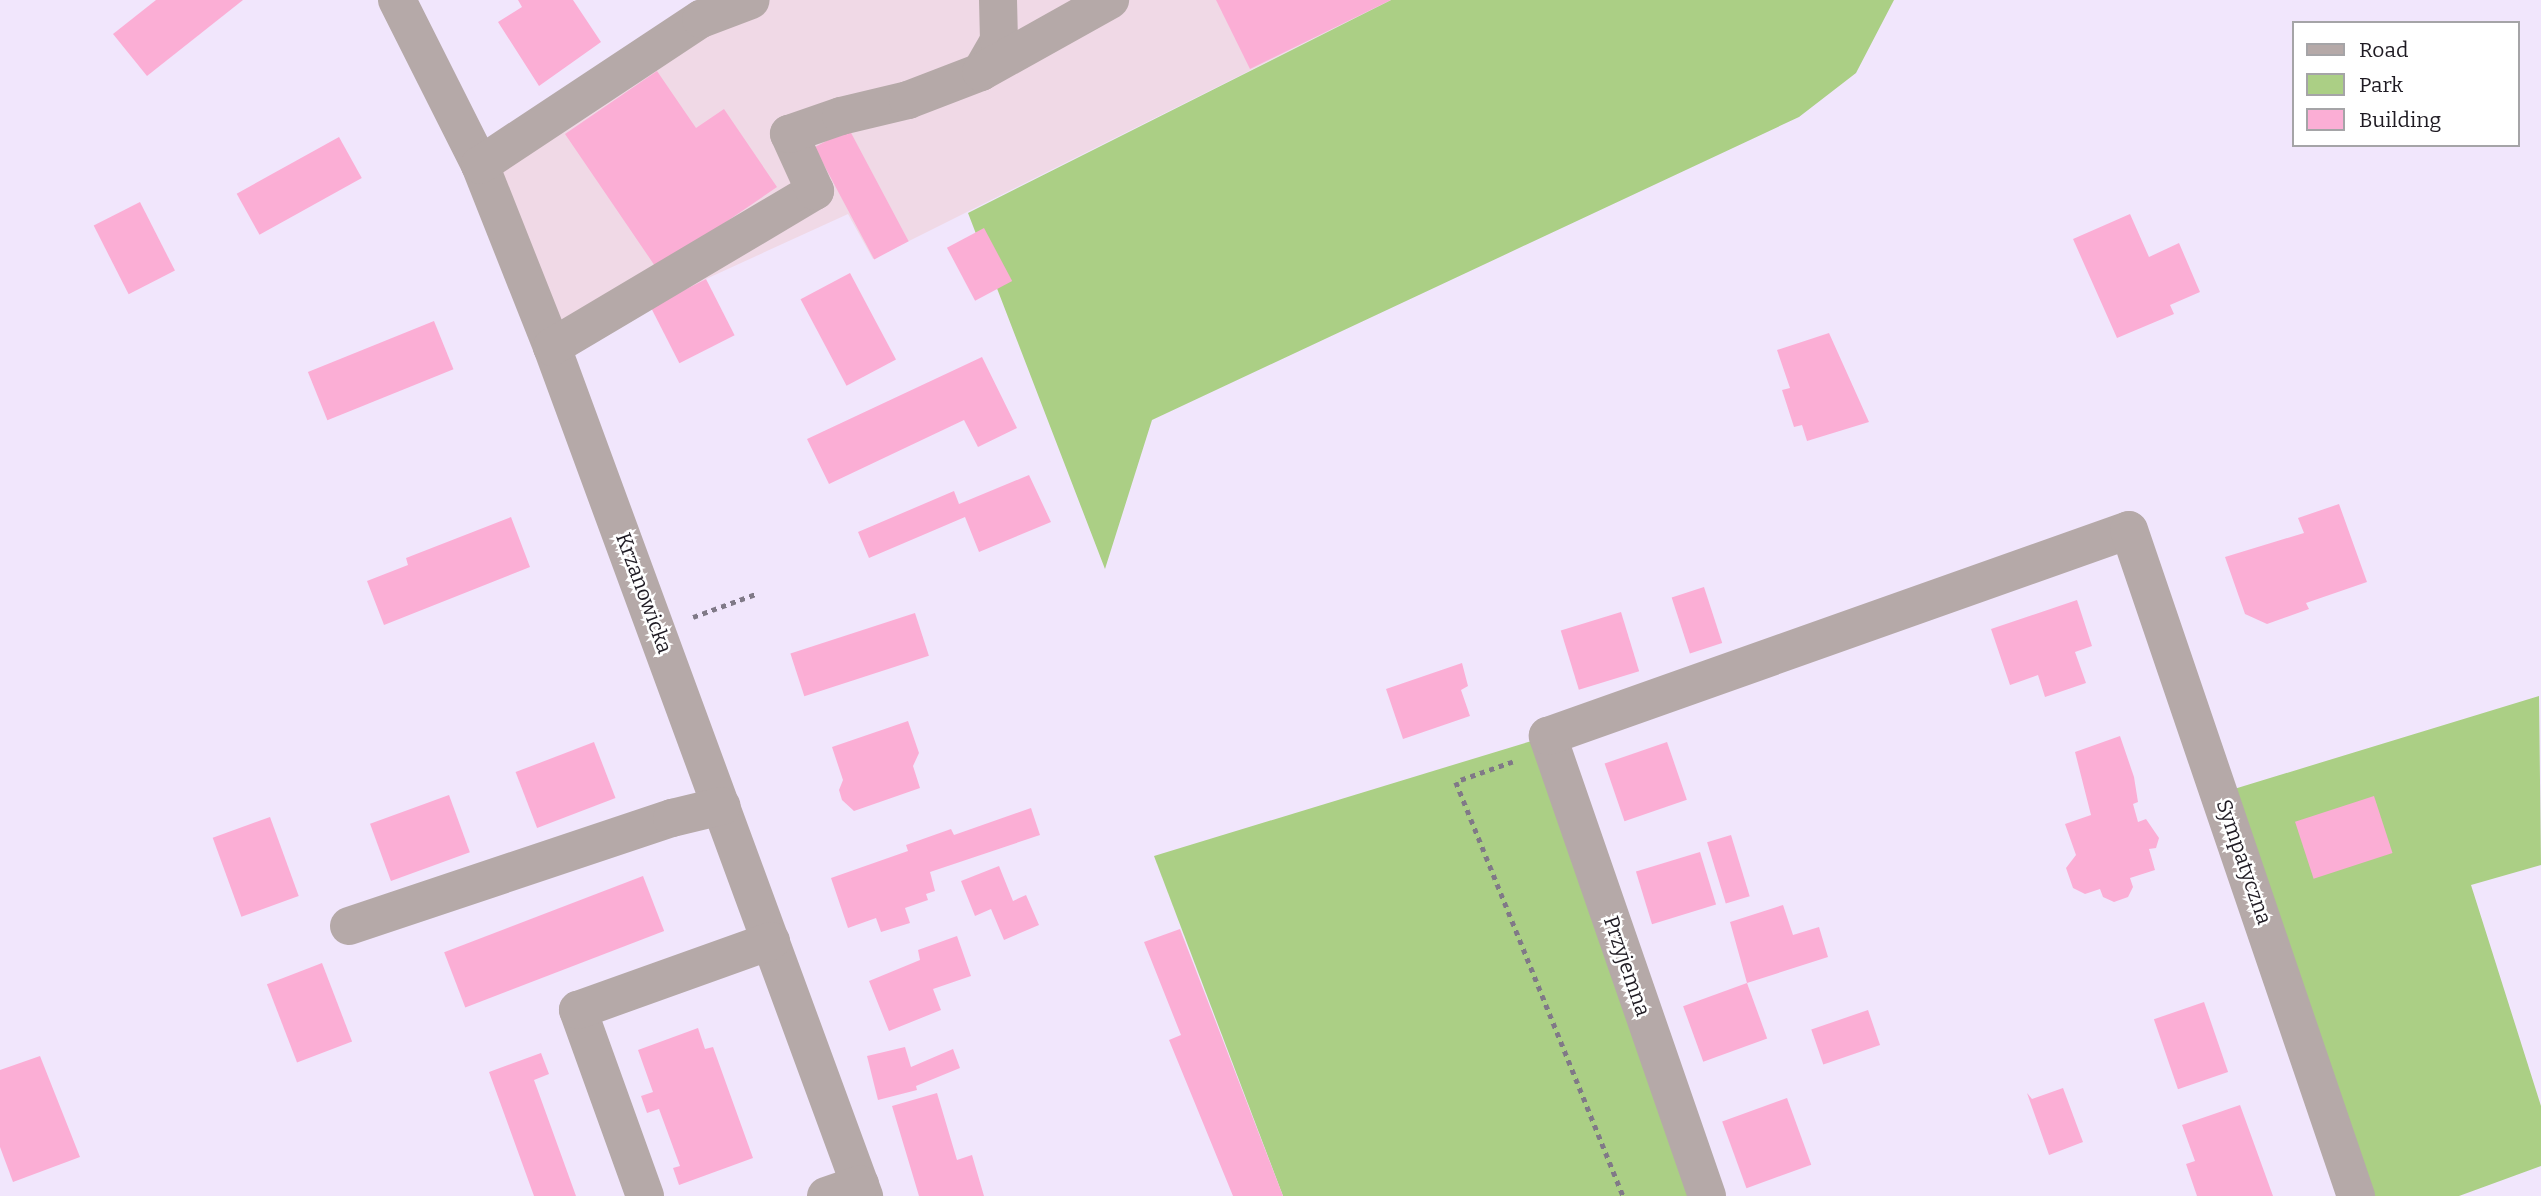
<!DOCTYPE html>
<html>
<head>
<meta charset="utf-8">
<style>
	body { margin:0 }
	#map { position:relative; width:2541px; height:1196px; overflow:hidden; background:#f1e6fc; font-family:Bitter,serif }
	div>[style] { position:absolute }
	[style*='--x'] { left:calc(var(--x)*1px); top:calc(var(--y)*1px); width:calc(var(--w)*1px); rotate:calc(var(--a)*1deg) }
	.commercial>* { inset:0; background:#f0d9e6 }
	.green>* { inset:0; background:#abcf85 }
	.building>* { inset:0; background:#fbaed5; transform-origin:0 0 }
	.path>* { height:4.5px; margin-top:-2.25px; transform-origin:0; background:repeating-linear-gradient(90deg,#807987 0 5px,transparent 0 10px) }
	.minor>* { height:38px; margin:-19px; padding:0 19px; transform-origin:19px; border-radius:19px; background:#b5a9a8 }
	span { translate:-50% -50%; white-space:nowrap; text-align:center; line-height:1.15; -webkit-text-stroke:5px #fff; paint-order:stroke }
	.street-label { font-size:21px; color:#1f1b23 }
	.legend { position:absolute; left:2292px; top:21px; width:228px; height:126px; box-sizing:border-box; background:#fff; border:2px solid #a5a4a7; margin:0; padding:9px 12px; list-style:none; font-size:21px; color:#1f1b23 }
	.legend li { display:flex; align-items:center; gap:14px; height:35px }
	.legend b { width:35px; border:2px solid #a5a4a7 }
</style>
</head>
<body>
<div id="map">
	<div class="commercial">
		<div style="clip-path:polygon(751px 0,1391px 0,873px 259px,848px 214px,706px 279px,557px 359px,480px 165px)"></div>
	</div>
	<div class="green">
		<div style="clip-path:polygon(1391px 0,1894px 0,1856px 73px,1799px 117px,1152px 420px,1105px 569px,968px 213px)"></div>
		<div style="clip-path:polygon(2539px 696px,2541px 865px,2471px 885px,2541px 1106px,2541px 1166px,2459px 1196px,2356px 1196px,2221px 793px)"></div>
		<div style="clip-path:polygon(1548px 736px,1707px 1196px,1283px 1196px,1154px 856px)"></div>
	</div>
	<div class="building">
		<div style="clip-path:polygon(156px 0,243px 0,147px 76px,113px 34px)"></div>
		<div style="clip-path:polygon(518px 0,573px 0,601px 42px,539px 86px,498px 22px,522px 7px)"></div>
		<div style="clip-path:polygon(1216px 0,1391px 0,1250px 69px)"></div>
		<div style="clip-path:polygon(657px 71px,696px 128px,724px 109px,777px 187px,657px 269px,565px 134px)"></div>
		<div style="left:849px;top:129px;width:127px;height:39px;rotate:62deg"></div>
		<div style="left:339px;top:137px;width:47px;height:117px;rotate:61deg"></div>
		<div style="left:140px;top:202px;width:77px;height:52px;rotate:63deg"></div>
		<div style="clip-path:polygon(2130px 214px,2149px 257px,2179px 243px,2200px 292px,2170px 305px,2174px 314px,2117px 338px,2073px 239px)"></div>
		<div style="left:984px;top:228px;width:60px;height:42px;rotate:62deg"></div>
		<div style="left:850px;top:273px;width:98px;height:56px;rotate:62deg"></div>
		<div style="left:706px;top:279px;width:63px;height:62px;rotate:63deg"></div>
		<div style="left:434px;top:321px;width:52px;height:136px;rotate:68deg"></div>
		<div style="clip-path:polygon(1829px 333px,1869px 422px,1807px 441px,1802px 425px,1794px 427px,1782px 390px,1790px 388px,1777px 350px)"></div>
		<div style="clip-path:polygon(982px 357px,1017px 428px,978px 447px,964px 420px,829px 484px,807px 439px)"></div>
		<div style="clip-path:polygon(1029px 475px,1051px 522px,979px 552px,965px 517px,869px 558px,858px 532px,954px 491px,959px 504px)"></div>
		<div style="clip-path:polygon(2339px 504px,2367px 582px,2306px 603px,2309px 609px,2267px 624px,2245px 614px,2225px 557px,2304px 533px,2298px 518px)"></div>
		<div style="clip-path:polygon(511px 517px,530px 567px,384px 625px,367px 581px,408px 565px,406px 558px)"></div>
		<div style="left:1704px;top:587px;width:59px;height:34px;rotate:72deg"></div>
		<div style="clip-path:polygon(2077px 600px,2092px 646px,2075px 652px,2086px 683px,2045px 697px,2038px 675px,2010px 685px,1991px 629px)"></div>
		<div style="left:1621px;top:612px;width:62px;height:63px;rotate:73deg"></div>
		<div style="left:915px;top:613px;width:45px;height:131px;rotate:72deg"></div>
		<div style="clip-path:polygon(1462px 663px,1468px 686px,1461px 690px,1470px 716px,1403px 739px,1386px 689px)"></div>
		<div style="clip-path:polygon(908px 721px,919px 753px,913px 766px,920px 788px,854px 811px,842px 800px,839px 790px,843px 780px,832px 747px)"></div>
		<div style="clip-path:polygon(2120px 736px,2134px 777px,2138px 802px,2133px 804px,2138px 822px,2146px 819px,2159px 838px,2156px 848px,2149px 849px,2155px 870px,2130px 878px,2133px 887px,2128px 897px,2114px 902px,2103px 897px,2100px 889px,2085px 894px,2073px 888px,2066px 868px,2076px 855px,2065px 824px,2091px 815px,2075px 752px)"></div>
		<div style="left:594px;top:742px;width:60px;height:84px;rotate:69deg"></div>
		<div style="left:1667px;top:742px;width:61px;height:66px;rotate:71deg"></div>
		<div style="left:449px;top:795px;width:61px;height:84px;rotate:70deg"></div>
		<div style="left:2374px;top:796px;width:60px;height:83px;rotate:72deg"></div>
		<div style="clip-path:polygon(1031px 808px,1040px 835px,930px 872px,935px 891px,926px 894px,928px 900px,905px 908px,910px 923px,881px 932px,876px 918px,848px 928px,831px 878px,908px 851px,906px 845px,951px 829px,954px 835px)"></div>
		<div style="left:270px;top:817px;width:84px;height:61px;rotate:70deg"></div>
		<div style="left:1731px;top:835px;width:64px;height:25px;rotate:73deg"></div>
		<div style="left:1700px;top:852px;width:55px;height:67px;rotate:73deg"></div>
		<div style="clip-path:polygon(999px 866px,1013px 901px,1026px 895px,1039px 925px,1004px 940px,991px 909px,975px 916px,961px 881px)"></div>
		<div style="left:643px;top:876px;width:59px;height:213px;rotate:69deg"></div>
		<div style="clip-path:polygon(1783px 905px,1793px 935px,1819px 927px,1828px 957px,1747px 983px,1730px 922px)"></div>
		<div style="clip-path:polygon(1180px 929px,1283px 1196px,1233px 1196px,1169px 1040px,1181px 1035px,1144px 942px)"></div>
		<div style="clip-path:polygon(957px 936px,971px 976px,933px 989px,941px 1010px,889px 1031px,869px 981px,920px 960px,918px 950px)"></div>
		<div style="left:322px;top:963px;width:84px;height:59px;rotate:69deg"></div>
		<div style="left:1747px;top:983px;width:59px;height:68px;rotate:70deg"></div>
		<div style="left:2204px;top:1002px;width:74px;height:53px;rotate:71deg"></div>
		<div style="left:1868px;top:1010px;width:37px;height:60px;rotate:71deg"></div>
		<div style="clip-path:polygon(698px 1028px,705px 1049px,713px 1047px,753px 1158px,679px 1185px,673px 1168px,680px 1166px,659px 1109px,647px 1113px,641px 1096px,653px 1092px,638px 1050px)"></div>
		<div style="clip-path:polygon(905px 1047px,911px 1067px,953px 1049px,960px 1068px,916px 1086px,917px 1090px,878px 1100px,867px 1056px)"></div>
		<div style="clip-path:polygon(541px 1053px,549px 1074px,534px 1080px,576px 1196px,534px 1196px,489px 1072px)"></div>
		<div style="clip-path:polygon(40px 1056px,80px 1157px,13px 1182px,0 1147px,0 1070px)"></div>
		<div style="clip-path:polygon(2063px 1088px,2083px 1142px,2049px 1155px,2027px 1093px,2032px 1099px)"></div>
		<div style="clip-path:polygon(937px 1093px,957px 1160px,972px 1155px,984px 1196px,919px 1196px,892px 1106px)"></div>
		<div style="left:1787px;top:1098px;width:71px;height:69px;rotate:70deg"></div>
		<div style="clip-path:polygon(2240px 1105px,2273px 1196px,2197px 1196px,2186px 1164px,2195px 1161px,2182px 1125px)"></div>
	</div>
	<div class="path">
		<div style="--x:693;--y:617;--w:67;--a:-20.1"></div>
		<div style="--x:1513;--y:762;--w:60;--a:160.7"></div>
		<div style="--x:1456;--y:782;--w:446;--a:68"></div>
	</div>
	<div class="minor">
		<div style="--x:397;--y:0;--w:185;--a:63.3"></div>
		<div style="--x:480;--y:165;--w:196;--a:68.4"></div>
		<div style="--x:552;--y:347;--w:905;--a:69.82"></div>
		<div style="--x:981;--y:72;--w:36;--a:-60"></div>
		<div style="--x:999;--y:41;--w:41;--a:-91.4"></div>
		<div style="--x:480;--y:165;--w:265;--a:-33.5"></div>
		<div style="--x:701;--y:19;--w:53;--a:-20.8"></div>
		<div style="--x:552;--y:347;--w:306;--a:-30.7"></div>
		<div style="--x:815;--y:191;--w:63;--a:-114.5"></div>
		<div style="--x:789;--y:134;--w:55;--a:-19.1"></div>
		<div style="--x:841;--y:116;--w:69;--a:-13.4"></div>
		<div style="--x:908;--y:100;--w:78;--a:-21"></div>
		<div style="--x:981;--y:72;--w:148;--a:-29.2"></div>
		<div style="--x:349;--y:926;--w:341;--a:-18.5"></div>
		<div style="--x:672;--y:818;--w:51;--a:-13.5"></div>
		<div style="--x:645;--y:1196;--w:198;--a:-109.8"></div>
		<div style="--x:578;--y:1010;--w:205;--a:-19.7"></div>
		<div style="--x:826;--y:1196;--w:36;--a:-19"></div>
		<div style="--x:1707;--y:1196;--w:487;--a:-109.1"></div>
		<div style="--x:1548;--y:736;--w:616;--a:-19.52"></div>
		<div style="--x:2129;--y:530;--w:704;--a:71.18"></div>
	</div>
	<div class="street-label">
		<span style="left:644px;top:593px;rotate:70deg">Krzanowicka</span>
		<span style="left:2244px;top:862px;rotate:71deg">Sympatyczna</span>
		<span style="left:1627px;top:966px;rotate:71deg">Przyjemna</span>
	</div>
	<ul class="legend">
	<li><b style="height:9px;background:#b5a9a8"></b>Road</li>
	<li><b style="height:19px;background:#abcf85"></b>Park</li>
	<li><b style="height:19px;background:#fbaed5"></b>Building</li>
	</ul>
</div>
</body>
</html>
